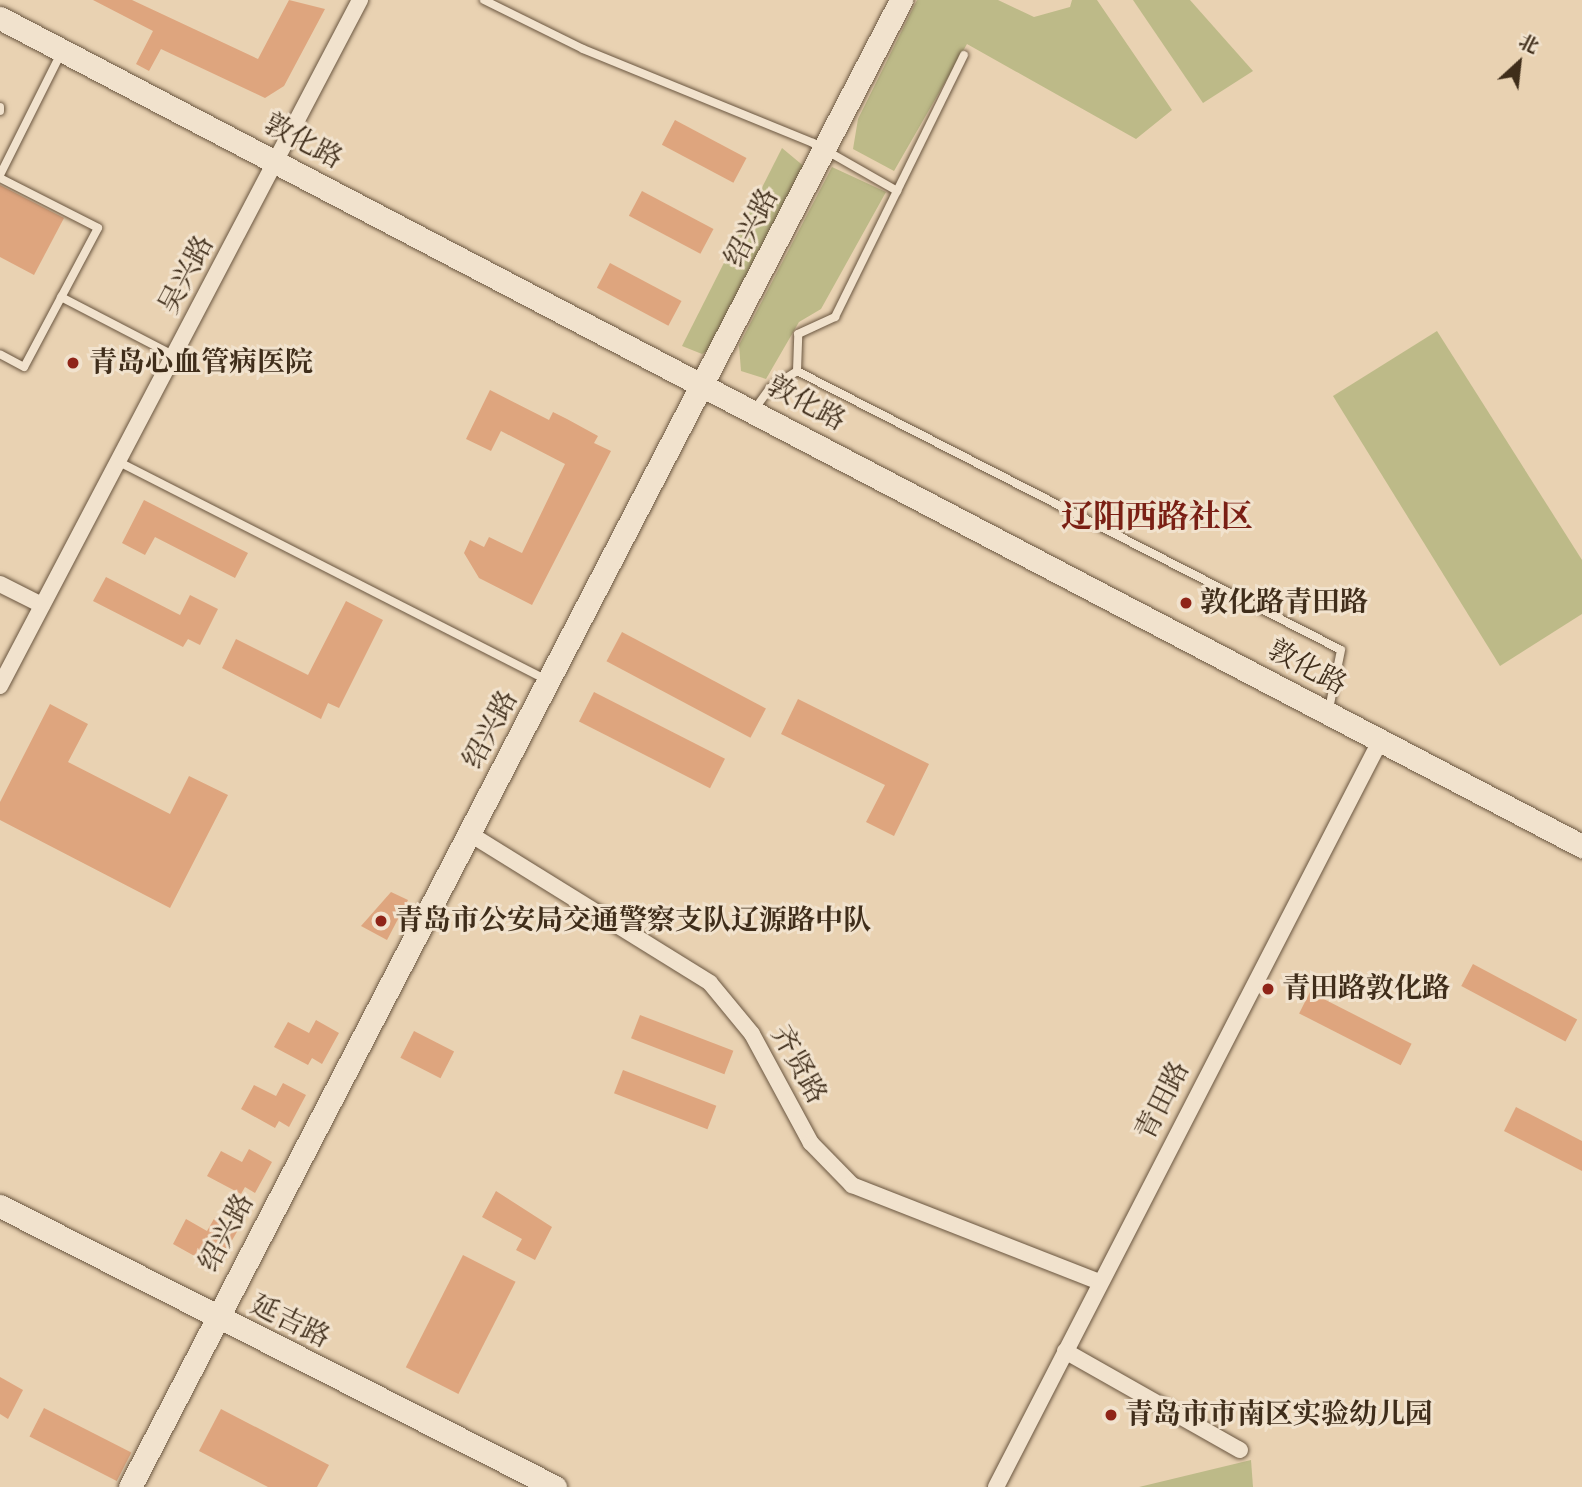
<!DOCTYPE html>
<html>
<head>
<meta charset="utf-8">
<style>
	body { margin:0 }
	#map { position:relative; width:1582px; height:1487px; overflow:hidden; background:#e9d2b2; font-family:"Libre Bodoni","Noto Serif SC",serif }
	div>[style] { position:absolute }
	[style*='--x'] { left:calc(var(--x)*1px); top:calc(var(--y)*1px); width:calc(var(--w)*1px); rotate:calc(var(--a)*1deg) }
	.green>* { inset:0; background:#bdba88 }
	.building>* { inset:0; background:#dea57e; transform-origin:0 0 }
	.roads { filter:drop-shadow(0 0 2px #6a5640) drop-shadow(0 0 2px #6a5640) }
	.lane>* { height:8px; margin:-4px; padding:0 4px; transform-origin:4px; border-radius:4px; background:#f1e2cd }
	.street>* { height:16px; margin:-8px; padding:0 8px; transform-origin:8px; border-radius:8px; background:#f1e2cd }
	.secondary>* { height:23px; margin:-11.5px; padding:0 11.5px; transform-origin:11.5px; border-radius:11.5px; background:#f1e2cd }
	.dots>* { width:19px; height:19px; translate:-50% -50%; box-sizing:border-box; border:4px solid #f1e2cd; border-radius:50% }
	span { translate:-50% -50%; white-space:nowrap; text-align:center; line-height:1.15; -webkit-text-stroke:6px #f1e2cd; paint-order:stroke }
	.street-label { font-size:28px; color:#3f2d1a }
	.poi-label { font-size:28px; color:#3f2d1a; font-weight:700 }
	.left { translate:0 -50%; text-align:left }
	.quarter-label { font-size:32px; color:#7a1f14; font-weight:700 }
	.north { position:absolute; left:1484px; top:28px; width:70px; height:70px; -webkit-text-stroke:5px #f1e2cd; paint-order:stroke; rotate:27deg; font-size:19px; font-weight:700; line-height:28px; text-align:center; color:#3f2d1a }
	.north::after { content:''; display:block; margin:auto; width:24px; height:32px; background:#3f2d1a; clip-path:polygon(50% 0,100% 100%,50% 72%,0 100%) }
</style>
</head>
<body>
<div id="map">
	<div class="green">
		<div style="clip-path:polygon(917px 0,998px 0,1034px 17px,1070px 7px,1072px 0,1097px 0,1172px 110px,1136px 139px,967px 44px,894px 171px,853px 149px,858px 119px)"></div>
		<div style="clip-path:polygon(1133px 0,1190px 0,1253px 71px,1203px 103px)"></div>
		<div style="clip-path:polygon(782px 148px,806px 168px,719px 343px,702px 354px,682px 346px)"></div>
		<div style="clip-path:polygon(832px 167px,886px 192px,821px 309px,799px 322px,766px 379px,741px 371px,739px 345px)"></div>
		<div style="clip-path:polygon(1437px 331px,1582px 560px,1582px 614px,1500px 666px,1333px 396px)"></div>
		<div style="clip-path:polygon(1251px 1460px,1253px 1487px,1139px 1487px)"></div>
	</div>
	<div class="building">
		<div style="clip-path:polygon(93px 0,132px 0,258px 59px,289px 0,325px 9px,284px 86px,265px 98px,161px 49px,149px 71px,136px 64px,153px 31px)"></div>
		<div style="left:675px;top:120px;width:81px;height:28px;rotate:28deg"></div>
		<div style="clip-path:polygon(0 185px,64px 218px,34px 275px,0 257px)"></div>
		<div style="left:642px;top:191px;width:81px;height:28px;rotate:28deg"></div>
		<div style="left:610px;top:263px;width:81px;height:28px;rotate:28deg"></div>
		<div style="clip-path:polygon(490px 390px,549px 420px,553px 412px,567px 419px,598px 436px,594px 443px,611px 451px,532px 605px,479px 578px,464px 553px,470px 540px,484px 547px,489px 537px,522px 553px,565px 464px,501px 431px,491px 451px,466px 439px)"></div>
		<div style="clip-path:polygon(144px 500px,248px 553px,235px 578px,155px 537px,145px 555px,122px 543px)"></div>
		<div style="clip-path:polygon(106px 577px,180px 615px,190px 595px,218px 609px,200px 645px,188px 639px,183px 647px,93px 601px)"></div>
		<div style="clip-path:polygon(346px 601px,383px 620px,339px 708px,328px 703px,321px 719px,222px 668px,236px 639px,308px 675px)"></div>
		<div style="left:622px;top:632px;width:163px;height:33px;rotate:28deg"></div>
		<div style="left:594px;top:692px;width:147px;height:33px;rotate:27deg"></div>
		<div style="clip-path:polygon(798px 699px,929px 764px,894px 836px,866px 822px,885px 785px,781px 734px)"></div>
		<div style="clip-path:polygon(50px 704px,88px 724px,68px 762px,170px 814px,189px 776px,228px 795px,170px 908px,0 820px,0 802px)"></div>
		<div style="clip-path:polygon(391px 892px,408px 900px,387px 940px,361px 926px)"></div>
		<div style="left:1473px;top:964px;width:118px;height:25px;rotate:28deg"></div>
		<div style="left:1310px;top:992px;width:114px;height:24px;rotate:27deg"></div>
		<div style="left:640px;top:1015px;width:100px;height:25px;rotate:21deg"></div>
		<div style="clip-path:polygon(316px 1020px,339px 1033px,322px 1064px,312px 1058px,308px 1065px,274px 1047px,288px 1022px,309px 1033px)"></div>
		<div style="left:414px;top:1031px;width:45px;height:30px;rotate:27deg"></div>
		<div style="left:623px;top:1070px;width:100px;height:25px;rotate:21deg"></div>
		<div style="clip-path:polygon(283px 1083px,306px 1095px,289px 1127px,279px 1121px,275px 1128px,241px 1109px,254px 1085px,276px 1096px)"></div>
		<div style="clip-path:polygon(1516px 1107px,1582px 1141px,1582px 1171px,1504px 1131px)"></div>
		<div style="clip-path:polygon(249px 1149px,272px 1162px,255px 1193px,245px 1187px,241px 1194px,207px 1176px,221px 1151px,242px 1162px)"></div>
		<div style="clip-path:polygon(496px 1191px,552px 1227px,535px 1260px,516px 1250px,522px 1239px,482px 1217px)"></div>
		<div style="clip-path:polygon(215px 1217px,238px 1230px,220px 1261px,211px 1256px,207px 1263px,173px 1244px,186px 1219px,207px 1231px)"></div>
		<div style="left:463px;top:1255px;width:59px;height:126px;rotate:27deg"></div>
		<div style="clip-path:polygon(0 1377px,23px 1390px,8px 1419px,0 1414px)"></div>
		<div style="left:44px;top:1408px;width:98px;height:32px;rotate:27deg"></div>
		<div style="clip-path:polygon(221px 1409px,329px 1465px,317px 1487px,268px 1487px,199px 1451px)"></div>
	</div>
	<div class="roads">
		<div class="lane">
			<div style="--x:484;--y:0;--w:110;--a:26.3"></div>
			<div style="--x:583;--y:49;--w:248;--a:22.2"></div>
			<div style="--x:813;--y:143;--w:97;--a:29.7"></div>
			<div style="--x:0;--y:107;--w:4;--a:90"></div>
			<div style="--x:0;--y:175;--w:136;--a:-63.4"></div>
			<div style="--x:0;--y:178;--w:110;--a:27"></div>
			<div style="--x:98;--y:228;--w:157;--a:118"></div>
			<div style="--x:24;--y:367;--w:27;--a:-152"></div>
			<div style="--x:61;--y:297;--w:126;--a:27.4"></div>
			<div style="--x:797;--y:371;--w:37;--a:-88"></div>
			<div style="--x:798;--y:334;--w:41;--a:-24.7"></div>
			<div style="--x:835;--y:317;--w:292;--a:-63.8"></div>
			<div style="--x:754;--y:410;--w:27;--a:-54"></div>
			<div style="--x:770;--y:388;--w:32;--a:-32"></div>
			<div style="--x:797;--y:371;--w:611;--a:27.15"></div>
			<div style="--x:1341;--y:650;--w:60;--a:101.5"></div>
			<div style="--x:117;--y:461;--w:483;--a:27"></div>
		</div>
		<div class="street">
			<div style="--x:0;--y:584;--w:47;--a:26.6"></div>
			<div style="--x:0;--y:686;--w:775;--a:-62.31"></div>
			<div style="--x:470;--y:834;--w:282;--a:31.8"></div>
			<div style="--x:710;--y:983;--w:66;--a:50.5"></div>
			<div style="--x:752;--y:1034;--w:124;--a:61.6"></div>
			<div style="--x:811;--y:1143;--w:59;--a:45.7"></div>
			<div style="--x:852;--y:1185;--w:265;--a:21.4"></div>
			<div style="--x:1065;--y:1351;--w:201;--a:29.5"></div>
			<div style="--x:996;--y:1487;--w:839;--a:-62.76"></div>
		</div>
		<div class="secondary">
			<div style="--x:0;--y:18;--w:1786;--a:27.63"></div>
			<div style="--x:0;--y:1206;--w:622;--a:26.85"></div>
			<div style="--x:130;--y:1487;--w:1675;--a:-62.59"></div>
		</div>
	</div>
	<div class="dots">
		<div style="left:73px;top:363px;background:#8f2418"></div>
		<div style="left:1186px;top:603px;background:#8f2418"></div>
		<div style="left:381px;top:921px;background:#8f2418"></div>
		<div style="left:1268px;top:989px;background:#8f2418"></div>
		<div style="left:1111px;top:1415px;background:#8f2418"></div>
	</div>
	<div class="street-label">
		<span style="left:303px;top:142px;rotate:28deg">敦化路</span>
		<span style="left:752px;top:228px;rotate:-63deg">绍兴路</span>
		<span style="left:187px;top:275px;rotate:-62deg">吴兴路</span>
		<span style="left:806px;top:404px;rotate:28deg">敦化路</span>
		<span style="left:1307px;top:668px;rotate:28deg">敦化路</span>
		<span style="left:491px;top:730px;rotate:-62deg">绍兴路</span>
		<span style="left:798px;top:1065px;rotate:61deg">齐贤路</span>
		<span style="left:1163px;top:1101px;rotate:-63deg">青田路</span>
		<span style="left:227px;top:1233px;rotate:-62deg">绍兴路</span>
		<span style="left:290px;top:1322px;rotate:26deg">延吉路</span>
	</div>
	<div class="poi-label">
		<span class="left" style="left:89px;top:363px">青岛心血管病医院</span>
		<span class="left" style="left:1200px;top:603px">敦化路青田路</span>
		<span class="left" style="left:395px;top:921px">青岛市公安局交通警察支队辽源路中队</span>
		<span class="left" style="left:1282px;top:989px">青田路敦化路</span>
		<span class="left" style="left:1125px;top:1415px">青岛市市南区实验幼儿园</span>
	</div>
	<div class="quarter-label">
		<span style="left:1157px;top:517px">辽阳西路社区</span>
	</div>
	<div class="north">北</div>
</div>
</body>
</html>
